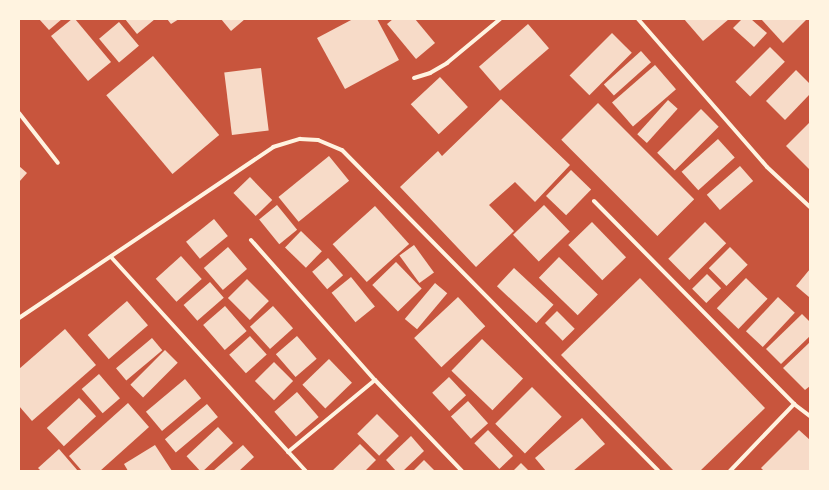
<!DOCTYPE html>
<html>
<head>
<meta charset="utf-8">
<style>
	body { margin:0 }
	#map { position:relative; width:829px; height:490px; overflow:hidden; background:#c8553d; font-family:"Fira Sans Condensed",sans-serif }
	div>[style] { position:absolute }
	[style*='--x'] { left:calc(var(--x)*1px); top:calc(var(--y)*1px); width:calc(var(--w)*1px); rotate:calc(var(--a)*1deg) }
	.building>* { inset:0; background:#f7dbc8; transform-origin:0 0 }
	.minor>* { height:4px; margin:-2px; padding:0 2px; transform-origin:2px; border-radius:2px; background:#fff3e0 }
	span { translate:-50% -50%; white-space:nowrap; text-align:center; line-height:1.15; -webkit-text-stroke:3.5px #fff3e0; paint-order:stroke }
	.frame { position:absolute; inset:0; border:20px solid #fff3e0; pointer-events:none }
</style>
</head>
<body>
<div id="map">
	<div class="building">
		<div style="clip-path:polygon(39px 19px,62px 19px,49px 30px)"></div>
		<div style="clip-path:polygon(72px 19px,75px 19px,111px 62px,88px 81px,51px 36px)"></div>
		<div style="clip-path:polygon(125px 19px,155px 19px,137px 34px)"></div>
		<div style="clip-path:polygon(167px 19px,179px 19px,171px 24px)"></div>
		<div style="clip-path:polygon(221px 19px,245px 19px,231px 31px)"></div>
		<div style="clip-path:polygon(353px 19px,377px 19px,399px 60px,345px 89px,317px 38px)"></div>
		<div style="clip-path:polygon(393px 19px,415px 19px,435px 43px,416px 59px,387px 24px)"></div>
		<div style="clip-path:polygon(684px 19px,729px 19px,703px 41px)"></div>
		<div style="clip-path:polygon(742px 19px,751px 19px,767px 33px,754px 47px,733px 28px)"></div>
		<div style="clip-path:polygon(761px 19px,807px 19px,783px 43px)"></div>
		<div style="left:119px;top:22px;width:31px;height:26px;rotate:50deg"></div>
		<div style="left:528px;top:24px;width:32px;height:65px;rotate:49deg"></div>
		<div style="left:612px;top:33px;width:28px;height:60px;rotate:45deg"></div>
		<div style="left:770px;top:47px;width:21px;height:49px;rotate:45deg"></div>
		<div style="left:641px;top:51px;width:15px;height:50px;rotate:48deg"></div>
		<div style="left:153px;top:56px;width:103px;height:61px;rotate:50deg"></div>
		<div style="left:655px;top:65px;width:32px;height:57px;rotate:49deg"></div>
		<div style="left:261px;top:68px;width:63px;height:37px;rotate:83deg"></div>
		<div style="clip-path:polygon(796px 70px,810px 84px,810px 94px,785px 120px,766px 101px)"></div>
		<div style="left:440px;top:77px;width:41px;height:40px;rotate:47deg"></div>
		<div style="clip-path:polygon(501px 99px,570px 165px,535px 202px,515px 182px,489px 205px,514px 231px,476px 267px,400px 187px,438px 151px,442px 156px)"></div>
		<div style="left:668px;top:100px;width:13px;height:46px;rotate:42deg"></div>
		<div style="left:598px;top:103px;width:136px;height:52px;rotate:45deg"></div>
		<div style="left:701px;top:109px;width:25px;height:62px;rotate:45deg"></div>
		<div style="clip-path:polygon(810px 122px,810px 170px,786px 146px)"></div>
		<div style="left:718px;top:139px;width:25px;height:49px;rotate:48deg"></div>
		<div style="left:329px;top:156px;width:32px;height:65px;rotate:51deg"></div>
		<div style="clip-path:polygon(19px 166px,27px 173px,19px 182px)"></div>
		<div style="left:740px;top:166px;width:20px;height:44px;rotate:49deg"></div>
		<div style="left:571px;top:170px;width:28px;height:36px;rotate:44deg"></div>
		<div style="left:250px;top:177px;width:32px;height:23px;rotate:46deg"></div>
		<div style="left:277px;top:205px;width:32px;height:23px;rotate:51deg"></div>
		<div style="left:544px;top:205px;width:37px;height:43px;rotate:46deg"></div>
		<div style="left:375px;top:206px;width:51px;height:57px;rotate:48deg"></div>
		<div style="left:214px;top:219px;width:22px;height:36px;rotate:51deg"></div>
		<div style="left:592px;top:222px;width:49px;height:33px;rotate:46deg"></div>
		<div style="left:705px;top:222px;width:30px;height:52px;rotate:45deg"></div>
		<div style="left:301px;top:231px;width:29px;height:23px;rotate:44deg"></div>
		<div style="left:414px;top:245px;width:34px;height:18px;rotate:54deg"></div>
		<div style="left:228px;top:247px;width:29px;height:32px;rotate:49deg"></div>
		<div style="left:730px;top:247px;width:25px;height:30px;rotate:45deg"></div>
		<div style="left:181px;top:256px;width:31px;height:34px;rotate:48deg"></div>
		<div style="left:559px;top:257px;width:54px;height:29px;rotate:44deg"></div>
		<div style="left:328px;top:258px;width:23px;height:21px;rotate:49deg"></div>
		<div style="left:396px;top:262px;width:37px;height:33px;rotate:46deg"></div>
		<div style="left:514px;top:268px;width:54px;height:25px;rotate:43deg"></div>
		<div style="clip-path:polygon(810px 269px,810px 296px,809px 297px,796px 286px)"></div>
		<div style="left:707px;top:274px;width:20px;height:21px;rotate:45deg"></div>
		<div style="left:351px;top:277px;width:38px;height:25px;rotate:51deg"></div>
		<div style="clip-path:polygon(640px 278px,765px 408px,700px 471px,674px 471px,561px 355px)"></div>
		<div style="left:746px;top:278px;width:30px;height:42px;rotate:44deg"></div>
		<div style="left:247px;top:279px;width:31px;height:27px;rotate:45deg"></div>
		<div style="left:210px;top:282px;width:21px;height:35px;rotate:49deg"></div>
		<div style="left:435px;top:283px;width:16px;height:47px;rotate:40deg"></div>
		<div style="left:458px;top:297px;width:40px;height:60px;rotate:47deg"></div>
		<div style="left:778px;top:297px;width:23px;height:47px;rotate:43deg"></div>
		<div style="left:127px;top:301px;width:32px;height:52px;rotate:49deg"></div>
		<div style="left:225px;top:306px;width:33px;height:29px;rotate:49deg"></div>
		<div style="left:273px;top:306px;width:30px;height:31px;rotate:48deg"></div>
		<div style="left:557px;top:311px;width:25px;height:17px;rotate:45deg"></div>
		<div style="clip-path:polygon(802px 314px,810px 322px,810px 336px,781px 364px,766px 349px)"></div>
		<div style="clip-path:polygon(65px 329px,96px 365px,32px 421px,19px 406px,19px 369px)"></div>
		<div style="left:250px;top:336px;width:25px;height:28px;rotate:48deg"></div>
		<div style="left:297px;top:336px;width:30px;height:28px;rotate:49deg"></div>
		<div style="left:152px;top:338px;width:16px;height:47px;rotate:50deg"></div>
		<div style="left:482px;top:339px;width:57px;height:44px;rotate:44deg"></div>
		<div style="clip-path:polygon(810px 342px,810px 386px,805px 390px,783px 368px)"></div>
		<div style="left:165px;top:350px;width:18px;height:49px;rotate:45deg"></div>
		<div style="left:329px;top:359px;width:33px;height:37px;rotate:46deg"></div>
		<div style="left:274px;top:362px;width:27px;height:27px;rotate:45deg"></div>
		<div style="left:99px;top:374px;width:32px;height:23px;rotate:49deg"></div>
		<div style="left:449px;top:377px;width:25px;height:23px;rotate:47deg"></div>
		<div style="left:185px;top:379px;width:25px;height:51px;rotate:50deg"></div>
		<div style="left:532px;top:387px;width:42px;height:52px;rotate:45deg"></div>
		<div style="left:297px;top:392px;width:33px;height:30px;rotate:49deg"></div>
		<div style="left:79px;top:398px;width:25px;height:44px;rotate:47deg"></div>
		<div style="left:468px;top:401px;width:30px;height:23px;rotate:48deg"></div>
		<div style="clip-path:polygon(128px 403px,149px 427px,100px 471px,82px 471px,69px 456px)"></div>
		<div style="left:207px;top:404px;width:17px;height:55px;rotate:50deg"></div>
		<div style="left:377px;top:414px;width:31px;height:28px;rotate:45deg"></div>
		<div style="clip-path:polygon(582px 418px,605px 444px,573px 471px,546px 471px,535px 458px)"></div>
		<div style="left:218px;top:427px;width:22px;height:43px;rotate:47deg"></div>
		<div style="left:488px;top:430px;width:36px;height:19px;rotate:46deg"></div>
		<div style="clip-path:polygon(799px 430px,810px 440px,810px 471px,764px 471px,761px 468px)"></div>
		<div style="clip-path:polygon(411px 436px,424px 451px,403px 471px,396px 471px,386px 460px)"></div>
		<div style="clip-path:polygon(360px 444px,376px 460px,365px 471px,332px 471px)"></div>
		<div style="clip-path:polygon(155px 445px,172px 471px,128px 471px,124px 464px)"></div>
		<div style="clip-path:polygon(243px 445px,254px 457px,239px 471px,213px 471px)"></div>
		<div style="clip-path:polygon(59px 449px,78px 471px,41px 471px,38px 468px)"></div>
		<div style="clip-path:polygon(424px 460px,435px 471px,413px 471px)"></div>
		<div style="clip-path:polygon(521px 463px,529px 471px,513px 471px)"></div>
	</div>
	<div class="minor">
		<div style="--x:638;--y:19;--w:196;--a:48.9"></div>
		<div style="--x:767;--y:167;--w:59;--a:42.9"></div>
		<div style="--x:414;--y:78;--w:17;--a:-17"></div>
		<div style="--x:430;--y:73;--w:20;--a:-30"></div>
		<div style="--x:447;--y:63;--w:69;--a:-39.7"></div>
		<div style="--x:19;--y:113;--w:63;--a:52"></div>
		<div style="--x:594;--y:201;--w:285;--a:45.4"></div>
		<div style="--x:794;--y:404;--w:20;--a:37"></div>
		<div style="--x:251;--y:240;--w:187;--a:48.5"></div>
		<div style="--x:375;--y:380;--w:113;--a:140.4"></div>
		<div style="--x:111;--y:257;--w:290;--a:47.7"></div>
		<div style="--x:19;--y:318;--w:306;--a:-33.9"></div>
		<div style="--x:273;--y:147;--w:28;--a:-17"></div>
		<div style="--x:300;--y:139;--w:18;--a:3"></div>
		<div style="--x:318;--y:140;--w:26;--a:23"></div>
		<div style="--x:342;--y:150;--w:450;--a:45.4"></div>
		<div style="--x:375;--y:380;--w:126;--a:46.3"></div>
		<div style="--x:730;--y:471;--w:93;--a:-46.3"></div>
	</div>
	<div class="frame"></div>
</div>
</body>
</html>
